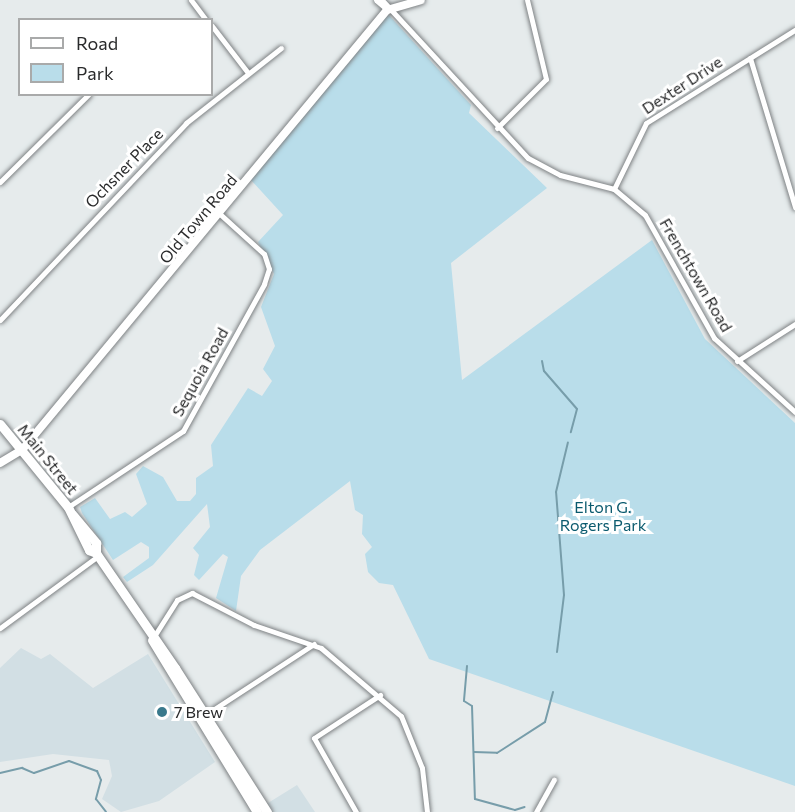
<!DOCTYPE html>
<html>
<head>
<meta charset="utf-8">
<style>
	body { margin:0 }
	#map { position:relative; width:795px; height:812px; overflow:hidden; background:#e6ebec; font-family:Commissioner,sans-serif }
	div>[style] { position:absolute }
	[style*='--x'] { left:calc(var(--x)*1px); top:calc(var(--y)*1px); width:calc(var(--w)*1px); rotate:calc(var(--a)*1deg) }
	.built>* { inset:0; background:#d2dfe4 }
	.green>* { inset:0; background:#b9ddea }
	.stream>* { height:2px; margin:-1px; padding:0 1px; transform-origin:1px; border-radius:1px; background:#779daa }
	.roads { filter:drop-shadow(0 0 2px #7e8284) drop-shadow(0 0 2px #7e8284) }
	.street>* { height:5px; margin:-2.5px; padding:0 2.5px; transform-origin:2.5px; border-radius:2.5px; background:#fff }
	.secondary>* { height:8px; margin:-4px; padding:0 4px; transform-origin:4px; border-radius:4px; background:#fff }
	.primary>* { height:9px; margin:-4.5px; padding:0 4.5px; transform-origin:4.5px; border-radius:4.5px; background:#fff }
	.dots>* { width:16px; height:16px; translate:-50% -50%; box-sizing:border-box; border:3px solid #fff; border-radius:50% }
	span { translate:-50% -50%; white-space:nowrap; text-align:center; line-height:1.15; -webkit-text-stroke:6px #fff; paint-order:stroke }
	.street-label { font-size:16px; color:#292a2b }
	.park-label { font-size:16px; color:#0a5a6e }
	.poi-label { font-size:16px; color:#292a2b }
	.left { translate:0 -50%; text-align:left }
	.legend { position:absolute; left:18px; top:18px; width:195px; height:78px; box-sizing:border-box; background:#fff; border:2px solid #a9aaaa; margin:0; padding:8px 10px; list-style:none; font-size:18px; color:#292a2b }
	.legend li { display:flex; align-items:center; gap:12px; height:30px }
	.legend b { width:30px; border:2px solid #a9aaaa }
</style>
</head>
<body>
<div id="map">
	<div class="built">
		<div style="clip-path:polygon(21px 648px,41px 659px,50px 654px,93px 688px,148px 654px,215px 762px,159px 801px,121px 812px,102px 799px,112px 776px,109px 760px,53px 754px,0 762px,0 668px)"></div>
		<div style="clip-path:polygon(297px 785px,315px 812px,251px 812px,268px 803px)"></div>
	</div>
	<div class="green">
		<div style="clip-path:polygon(387px 13px,471px 105px,469px 113px,547px 188px,451px 263px,462px 380px,652px 240px,705px 339px,795px 423px,795px 786px,429px 659px,393px 585px,379px 583px,368px 572px,365px 554px,372px 547px,362px 534px,363px 515px,355px 510px,350px 481px,260px 550px,241px 576px,236px 611px,216px 598px,228px 557px,223px 554px,199px 580px,194px 575px,199px 555px,193px 548px,210px 527px,207px 504px,153px 565px,127px 582px,123px 577px,149px 558px,149px 547px,141px 542px,113px 560px,82px 513px,80px 507px,95px 498px,110px 519px,125px 512px,132px 517px,147px 504px,136px 474px,143px 466px,163px 477px,177px 501px,190px 501px,196px 494px,196px 478px,213px 466px,211px 445px,248px 388px,262px 396px,272px 381px,263px 369px,275px 346px,261px 307px,274px 274px,258px 242px,283px 215px,250px 179px)"></div>
	</div>
	<div class="stream">
		<div style="--x:542;--y:361;--w:10;--a:79"></div>
		<div style="--x:544;--y:371;--w:50;--a:49"></div>
		<div style="--x:577;--y:409;--w:24;--a:105"></div>
		<div style="--x:557;--y:652;--w:57;--a:-83"></div>
		<div style="--x:564;--y:595;--w:103;--a:-94.4"></div>
		<div style="--x:556;--y:492;--w:51;--a:-76.5"></div>
		<div style="--x:467;--y:666;--w:35;--a:95"></div>
		<div style="--x:464;--y:701;--w:9;--a:32"></div>
		<div style="--x:472;--y:706;--w:93;--a:88.2"></div>
		<div style="--x:475;--y:799;--w:41;--a:15.4"></div>
		<div style="--x:515;--y:810;--w:10;--a:-17"></div>
		<div style="--x:474;--y:752;--w:23;--a:2"></div>
		<div style="--x:497;--y:753;--w:57;--a:-32.9"></div>
		<div style="--x:545;--y:722;--w:31;--a:-75"></div>
		<div style="--x:0;--y:773;--w:23;--a:-13"></div>
		<div style="--x:22;--y:768;--w:13;--a:23"></div>
		<div style="--x:34;--y:773;--w:37;--a:-19"></div>
		<div style="--x:69;--y:761;--w:30;--a:20"></div>
		<div style="--x:97;--y:771;--w:10;--a:66"></div>
		<div style="--x:101;--y:780;--w:20;--a:105"></div>
		<div style="--x:96;--y:799;--w:16;--a:52"></div>
	</div>
	<div class="roads">
		<div class="street">
			<div style="--x:191;--y:0;--w:25;--a:53"></div>
			<div style="--x:376;--y:0;--w:11;--a:41"></div>
			<div style="--x:382;--y:0;--w:215;--a:47.3"></div>
			<div style="--x:528;--y:158;--w:36;--a:28"></div>
			<div style="--x:560;--y:175;--w:56;--a:14.5"></div>
			<div style="--x:614;--y:189;--w:40;--a:40"></div>
			<div style="--x:645;--y:215;--w:141;--a:60.7"></div>
			<div style="--x:714;--y:338;--w:110;--a:42.4"></div>
			<div style="--x:212;--y:26;--w:59;--a:52.5"></div>
			<div style="--x:750;--y:58;--w:156;--a:73.2"></div>
			<div style="--x:497;--y:128;--w:69;--a:-45"></div>
			<div style="--x:546;--y:79;--w:81;--a:-103.5"></div>
			<div style="--x:0;--y:182;--w:125;--a:-44.7"></div>
			<div style="--x:614;--y:189;--w:73;--a:-64.1"></div>
			<div style="--x:646;--y:123;--w:176;--a:-32"></div>
			<div style="--x:0;--y:320;--w:271;--a:-46.6"></div>
			<div style="--x:186;--y:123;--w:121;--a:-38.3"></div>
			<div style="--x:737;--y:361;--w:69;--a:-32.5"></div>
			<div style="--x:68;--y:507;--w:138;--a:-33.5"></div>
			<div style="--x:183;--y:431;--w:168;--a:-61.1"></div>
			<div style="--x:264;--y:284;--w:16;--a:-72"></div>
			<div style="--x:269;--y:269;--w:16;--a:-108"></div>
			<div style="--x:264;--y:254;--w:59;--a:-137.7"></div>
			<div style="--x:0;--y:628;--w:122;--a:-36.3"></div>
			<div style="--x:153;--y:638;--w:45;--a:-57.7"></div>
			<div style="--x:177;--y:600;--w:17;--a:-25"></div>
			<div style="--x:192;--y:593;--w:70;--a:27.3"></div>
			<div style="--x:254;--y:625;--w:71;--a:18.9"></div>
			<div style="--x:321;--y:648;--w:105;--a:40.4"></div>
			<div style="--x:401;--y:716;--w:56;--a:68"></div>
			<div style="--x:422;--y:768;--w:44;--a:83.5"></div>
			<div style="--x:205;--y:715;--w:130;--a:-33.1"></div>
			<div style="--x:356;--y:812;--w:85;--a:-119.6"></div>
			<div style="--x:314;--y:738;--w:79;--a:-33.1"></div>
			<div style="--x:536;--y:812;--w:37;--a:-61"></div>
		</div>
		<div class="secondary">
			<div style="--x:0;--y:463;--w:26;--a:-31"></div>
			<div style="--x:22;--y:450;--w:572;--a:-50.32"></div>
			<div style="--x:387;--y:10;--w:35;--a:-16"></div>
		</div>
		<div class="primary">
			<div style="--x:0;--y:424;--w:107;--a:50.7"></div>
			<div style="--x:68;--y:507;--w:48;--a:64"></div>
			<div style="--x:89;--y:550;--w:8;--a:23"></div>
			<div style="--x:96;--y:553;--w:140;--a:55.5"></div>
			<div style="--x:175;--y:668;--w:171;--a:57.4"></div>
			<div style="--x:72;--y:514;--w:38;--a:50"></div>
			<div style="--x:96;--y:543;--w:10;--a:90"></div>
			<div style="--x:152;--y:640;--w:202;--a:58.6"></div>
		</div>
	</div>
	<div class="dots">
		<div style="left:162px;top:712px;background:#39798c"></div>
	</div>
	<div class="street-label">
		<span style="left:682px;top:85px;rotate:-33deg">Dexter Drive</span>
		<span style="left:124px;top:168px;rotate:-46deg">Ochsner Place</span>
		<span style="left:198px;top:219px;rotate:-50deg">Old Town Road</span>
		<span style="left:696px;top:275px;rotate:60deg">Frenchtown Road</span>
		<span style="left:200px;top:372px;rotate:-61deg">Sequoia Road</span>
		<span style="left:48px;top:459px;rotate:51deg">Main Street</span>
	</div>
	<div class="park-label">
		<span style="left:603px;top:516px">Elton G.<br>Rogers Park</span>
	</div>
	<div class="poi-label">
		<span class="left" style="left:174px;top:712px">7 Brew</span>
	</div>
	<ul class="legend">
	<li><b style="height:8px;background:#fff"></b>Road</li>
	<li><b style="height:16px;background:#b9ddea"></b>Park</li>
	</ul>
</div>
</body>
</html>
